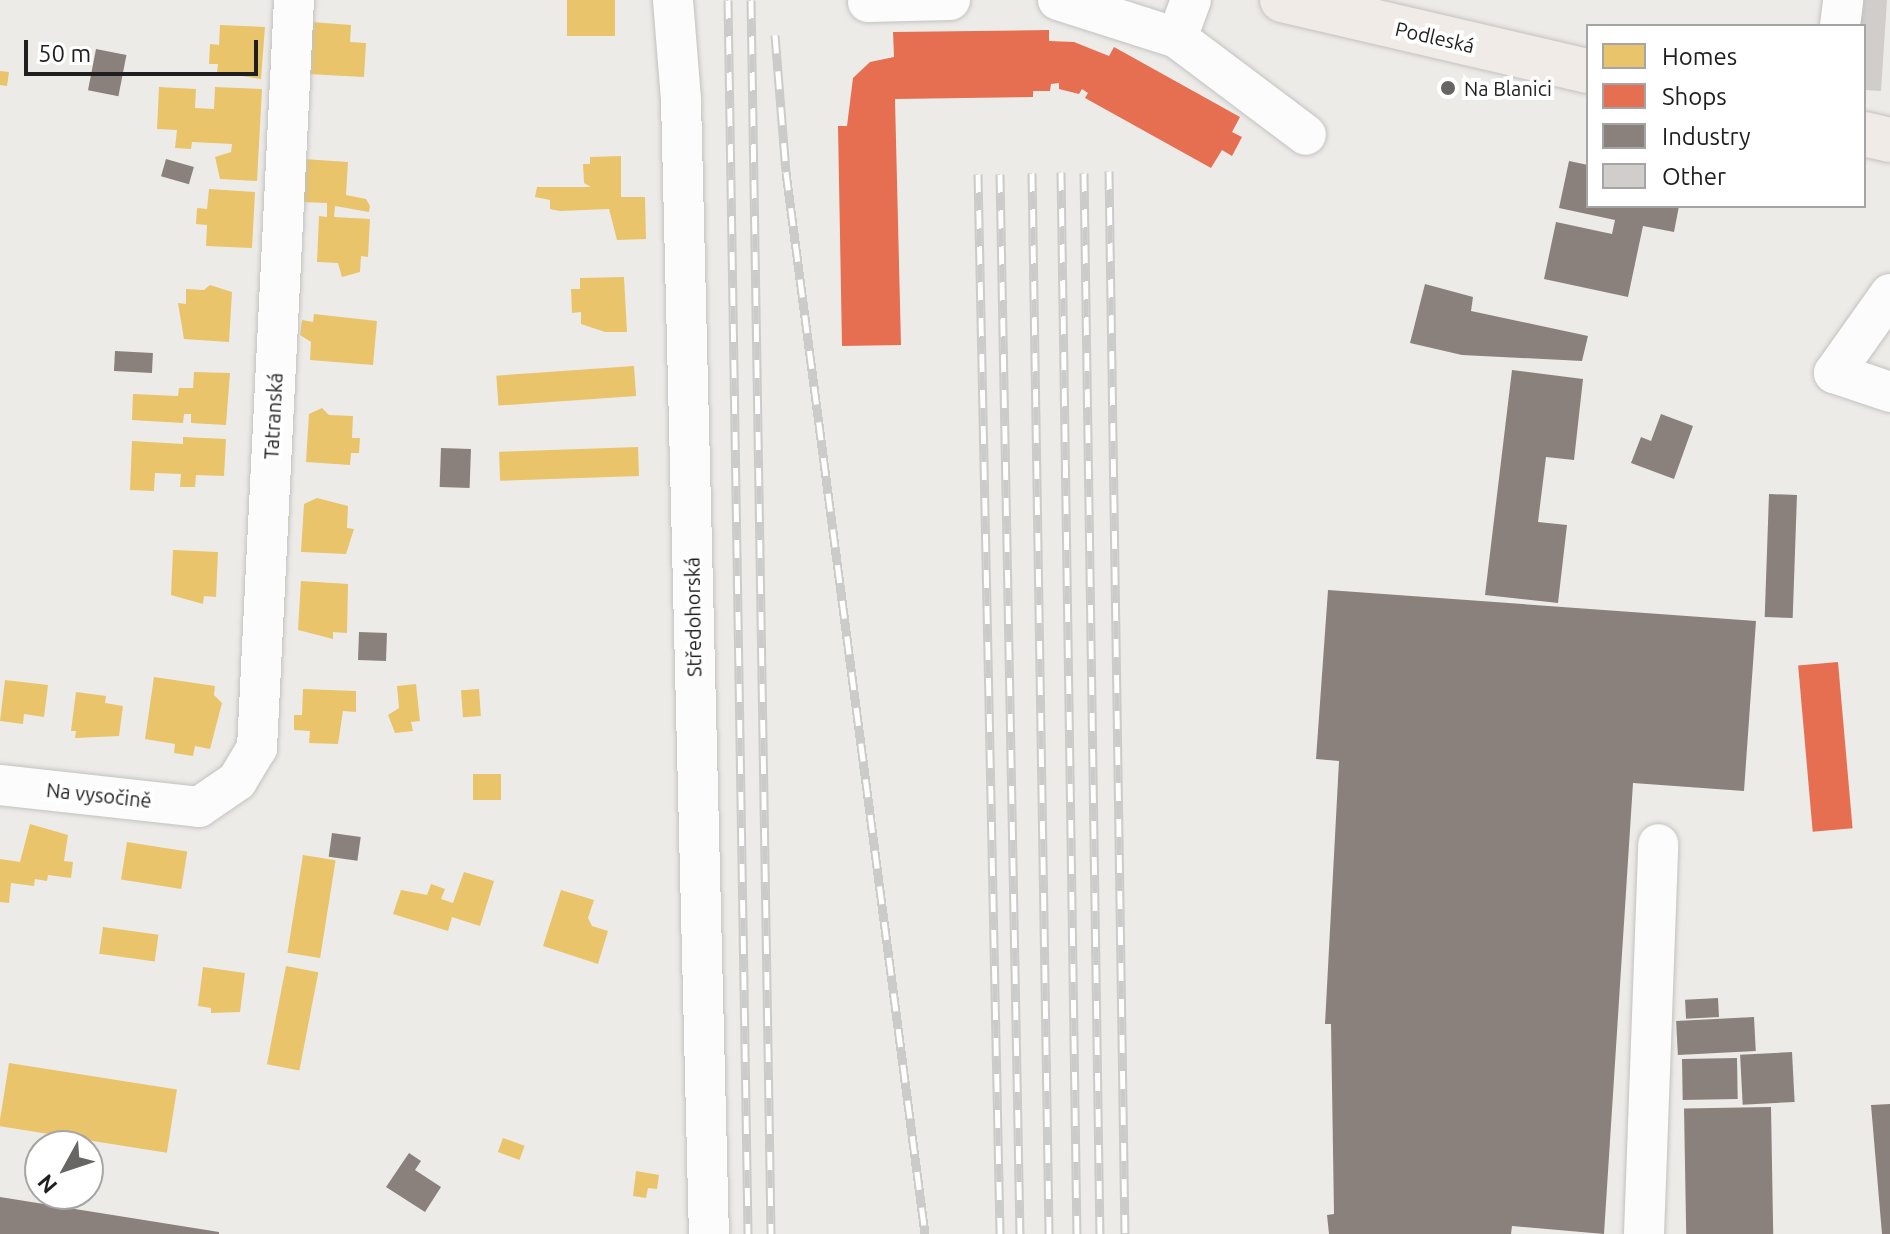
<!DOCTYPE html>
<html>
<head>
<meta charset="utf-8">
<style>
	body { margin:0 }
	#map { position:relative; width:1890px; height:1234px; overflow:hidden; background:#edebe8; font-family:Ubuntu,sans-serif }
	div>[style] { position:absolute }
	[style*='--x'] { left:calc(var(--x)*1px); top:calc(var(--y)*1px); width:calc(var(--w)*1px); rotate:calc(var(--a)*1deg) }
	.homes>* { inset:0; background:#e9c46a; transform-origin:0 0 }
	.shops>* { inset:0; background:#e76f51; transform-origin:0 0 }
	.industry>* { inset:0; background:#8a817c; transform-origin:0 0 }
	.building>* { inset:0; background:#d0cdcb }
	.roads { filter:drop-shadow(0 0 2px #c3c2c0) drop-shadow(0 0 2px #c3c2c0) }
	.minor>* { height:40px; margin:-20px; padding:0 20px; transform-origin:20px; border-radius:20px; background:#fcfcfc }
	.major>* { height:44px; margin:-22px; padding:0 22px; transform-origin:22px; border-radius:22px; background:#f0ebe6 }
	.rail>* { height:9px; margin-top:-4.5px; transform-origin:0; background:repeating-linear-gradient(90deg,#fff 0 18px,#cbcbca 0 36px); box-sizing:border-box; border-block:2px solid #cbcbca }
	.dots>* { width:22px; height:22px; translate:-50% -50%; box-sizing:border-box; border:4px solid #fff; border-radius:50% }
	span { translate:-50% -50%; white-space:nowrap; text-align:center; line-height:1.15; -webkit-text-stroke:8px #fff; paint-order:stroke }
	.street-label { font-size:20px; color:#1f1f1f }
	.poi-label { font-size:20px; color:#1f1f1f }
	.left { translate:0 -50%; text-align:left }
	.legend { position:absolute; left:1586px; top:24px; width:280px; height:184px; box-sizing:border-box; background:#fff; border:2px solid #a5a5a5; margin:0; padding:10px 14px; list-style:none; font-size:24px; color:#1f1f1f }
	.legend li { display:flex; align-items:center; gap:16px; height:40px }
	.legend b { width:40px; border:2px solid #a5a5a5 }
	.north { position:absolute; left:24px; top:1130px; width:80px; height:80px; box-sizing:border-box; background:#fff; border:2px solid #a5a5a5; border-radius:50%; rotate:230deg; font-size:22px; font-weight:700; line-height:32px; text-align:center; color:#1f1f1f }
	.north::after { content:''; display:block; margin:auto; width:28px; height:36px; background:#676665; clip-path:polygon(50% 0,100% 100%,50% 72%,0 100%) }
	.scale { position:absolute; left:24px; top:40px; width:234px; height:36px; box-sizing:border-box; border:4px solid #1f1f1f; border-top:0; padding-left:10px; font-size:24px; line-height:28px; white-space:nowrap; color:#1f1f1f; -webkit-text-stroke:6px #fff; paint-order:stroke }
</style>
</head>
<body>
<div id="map">
	<div class="homes">
		<div style="left:567px;top:0;width:48px;height:36px"></div>
		<div style="clip-path:polygon(311px 22px,351px 25px,350px 42px,366px 43px,364px 77px,308px 74px)"></div>
		<div style="clip-path:polygon(220px 25px,265px 27px,261px 79px,217px 72px,218px 64px,209px 64px,210px 44px,219px 45px)"></div>
		<div style="clip-path:polygon(0 71px,9px 72px,7px 86px,0 85px)"></div>
		<div style="clip-path:polygon(159px 87px,196px 89px,195px 108px,214px 109px,215px 87px,262px 89px,257px 181px,220px 179px,215px 157px,231px 152px,232px 144px,192px 142px,191px 149px,175px 148px,177px 130px,157px 129px)"></div>
		<div style="clip-path:polygon(621px 156px,621px 197px,645px 197px,646px 239px,617px 240px,609px 209px,560px 211px,550px 209px,550px 200px,535px 197px,537px 187px,591px 187px,584px 183px,583px 164px,590px 164px,590px 157px)"></div>
		<div style="clip-path:polygon(304px 159px,348px 162px,346px 195px,366px 199px,370px 206px,369px 212px,335px 206px,334px 217px,370px 219px,368px 257px,361px 256px,360px 272px,342px 277px,338px 263px,317px 262px,319px 216px,327px 217px,327px 203px,301px 202px)"></div>
		<div style="clip-path:polygon(209px 189px,255px 192px,252px 248px,206px 246px,207px 225px,196px 224px,197px 208px,207px 209px)"></div>
		<div style="clip-path:polygon(624px 277px,627px 332px,605px 332px,581px 324px,581px 312px,572px 313px,571px 289px,580px 289px,580px 278px)"></div>
		<div style="clip-path:polygon(210px 285px,232px 292px,229px 342px,184px 339px,178px 303px,186px 304px,186px 289px,204px 290px)"></div>
		<div style="clip-path:polygon(314px 314px,377px 321px,373px 365px,310px 360px,311px 342px,300px 335px,302px 320px,313px 322px)"></div>
		<div style="left:634px;top:366px;width:30px;height:138px;rotate:86deg"></div>
		<div style="clip-path:polygon(194px 372px,230px 373px,226px 425px,191px 423px,191px 414px,184px 414px,183px 423px,132px 420px,133px 394px,178px 396px,179px 388px,193px 388px)"></div>
		<div style="clip-path:polygon(322px 408px,329px 415px,353px 416px,352px 438px,360px 438px,359px 453px,351px 453px,350px 465px,306px 462px,309px 414px)"></div>
		<div style="clip-path:polygon(183px 437px,226px 439px,224px 476px,196px 475px,195px 487px,180px 487px,181px 474px,155px 473px,154px 491px,130px 490px,132px 441px,183px 444px)"></div>
		<div style="left:638px;top:447px;width:29px;height:139px;rotate:88deg"></div>
		<div style="clip-path:polygon(317px 498px,348px 506px,347px 528px,354px 529px,346px 554px,301px 552px,304px 504px)"></div>
		<div style="clip-path:polygon(173px 550px,218px 552px,216px 597px,204px 596px,203px 604px,171px 595px)"></div>
		<div style="clip-path:polygon(301px 581px,348px 584px,347px 633px,333px 632px,333px 639px,298px 630px)"></div>
		<div style="clip-path:polygon(154px 677px,215px 686px,214px 695px,222px 703px,210px 749px,195px 746px,193px 756px,174px 753px,175px 744px,145px 739px)"></div>
		<div style="clip-path:polygon(5px 680px,48px 685px,44px 717px,24px 714px,23px 724px,0 721px)"></div>
		<div style="clip-path:polygon(416px 684px,420px 721px,411px 722px,413px 731px,395px 733px,388px 715px,399px 708px,397px 686px)"></div>
		<div style="clip-path:polygon(303px 689px,356px 691px,356px 712px,343px 711px,338px 744px,309px 743px,310px 731px,294px 730px,294px 715px,302px 715px)"></div>
		<div style="left:479px;top:689px;width:27px;height:18px;rotate:86deg"></div>
		<div style="clip-path:polygon(76px 692px,106px 696px,105px 703px,123px 706px,119px 736px,75px 738px,76px 731px,71px 731px)"></div>
		<div style="left:501px;top:774px;width:26px;height:28px;rotate:90deg"></div>
		<div style="clip-path:polygon(30px 824px,68px 835px,64px 861px,73px 862px,71px 878px,48px 875px,47px 881px,35px 879px,34px 886px,11px 883px,9px 903px,0 902px,0 859px,20px 862px)"></div>
		<div style="left:127px;top:842px;width:61px;height:38px;rotate:9deg"></div>
		<div style="left:303px;top:855px;width:33px;height:99px;rotate:9deg"></div>
		<div style="clip-path:polygon(464px 872px,494px 881px,480px 926px,452px 917px,448px 931px,393px 914px,401px 890px,427px 895px,431px 884px,445px 889px,441px 899px,453px 903px)"></div>
		<div style="clip-path:polygon(561px 890px,594px 900px,588px 918px,592px 926px,608px 931px,598px 964px,543px 946px)"></div>
		<div style="left:103px;top:927px;width:56px;height:27px;rotate:8deg"></div>
		<div style="left:286px;top:966px;width:33px;height:100px;rotate:11deg"></div>
		<div style="clip-path:polygon(203px 967px,245px 973px,240px 1012px,211px 1013px,211px 1008px,198px 1006px)"></div>
		<div style="left:9px;top:1063px;width:170px;height:64px;rotate:9deg"></div>
		<div style="left:503px;top:1138px;width:23px;height:15px;rotate:20deg"></div>
		<div style="clip-path:polygon(636px 1171px,659px 1175px,657px 1189px,648px 1188px,646px 1198px,633px 1196px)"></div>
	</div>
	<div class="shops">
		<div style="clip-path:polygon(1049px 30px,1049px 41px,1074px 42px,1109px 56px,1114px 47px,1240px 117px,1232px 132px,1242px 137px,1232px 156px,1222px 150px,1211px 168px,1085px 98px,1088px 93px,1082px 89px,1079px 94px,1059px 89px,1059px 83px,1051px 84px,1050px 91px,1033px 91px,1033px 97px,895px 99px,901px 345px,842px 346px,838px 126px,847px 126px,853px 78px,870px 62px,894px 57px,893px 32px)"></div>
		<div style="left:1838px;top:662px;width:167px;height:40px;rotate:85deg"></div>
	</div>
	<div class="industry">
		<div style="left:96px;top:49px;width:31px;height:42px;rotate:11deg"></div>
		<div style="left:166px;top:159px;width:29px;height:18px;rotate:16deg"></div>
		<div style="clip-path:polygon(1569px 161px,1588px 165px,1588px 206px,1679px 206px,1674px 232px,1643px 226px,1628px 297px,1544px 279px,1556px 222px,1612px 234px,1615px 220px,1559px 208px)"></div>
		<div style="clip-path:polygon(1425px 284px,1473px 297px,1471px 311px,1588px 336px,1582px 361px,1462px 355px,1410px 343px)"></div>
		<div style="left:115px;top:351px;width:38px;height:20px;rotate:3deg"></div>
		<div style="clip-path:polygon(1512px 370px,1583px 379px,1574px 460px,1546px 457px,1538px 522px,1567px 525px,1558px 603px,1485px 595px)"></div>
		<div style="clip-path:polygon(1661px 414px,1693px 426px,1674px 479px,1631px 463px,1641px 437px,1651px 441px)"></div>
		<div style="left:441px;top:448px;width:30px;height:39px;rotate:2deg"></div>
		<div style="left:1769px;top:494px;width:28px;height:123px;rotate:2deg"></div>
		<div style="clip-path:polygon(1328px 590px,1756px 621px,1744px 791px,1633px 783px,1604px 1234px,1512px 1226px,1511px 1234px,1329px 1234px,1327px 1215px,1334px 1214px,1331px 1024px,1325px 1024px,1339px 761px,1316px 759px)"></div>
		<div style="left:359px;top:632px;width:28px;height:28px;rotate:2deg"></div>
		<div style="left:332px;top:833px;width:29px;height:24px;rotate:8deg"></div>
		<div style="left:1718px;top:998px;width:19px;height:33px;rotate:87deg"></div>
		<div style="left:1754px;top:1017px;width:34px;height:78px;rotate:87deg"></div>
		<div style="left:1792px;top:1052px;width:50px;height:52px;rotate:87deg"></div>
		<div style="left:1737px;top:1058px;width:41px;height:55px;rotate:89deg"></div>
		<div style="clip-path:polygon(1890px 1104px,1890px 1234px,1882px 1234px,1871px 1105px)"></div>
		<div style="left:1771px;top:1107px;width:127px;height:87px;rotate:89deg"></div>
		<div style="clip-path:polygon(409px 1153px,421px 1161px,415px 1170px,441px 1187px,425px 1212px,386px 1187px)"></div>
		<div style="clip-path:polygon(0 1197px,219px 1232px,219px 1234px,0 1234px)"></div>
	</div>
	<div class="building">
		<div style="clip-path:polygon(1856px 0,1887px 0,1881px 91px,1864px 90px,1864px 26px,1855px 26px)"></div>
	</div>
	<div class="roads">
		<div class="minor">
			<div style="--x:673;--y:0;--w:100;--a:85.4"></div>
			<div style="--x:681;--y:100;--w:1134;--a:88.59"></div>
			<div style="--x:1058;--y:0;--w:125;--a:17.7"></div>
			<div style="--x:1177;--y:38;--w:40;--a:-69.8"></div>
			<div style="--x:868;--y:2;--w:82;--a:-1.4"></div>
			<div style="--x:1840;--y:26;--w:26;--a:-83"></div>
			<div style="--x:1177;--y:38;--w:161;--a:36.9"></div>
			<div style="--x:1890;--y:294;--w:97;--a:125.3"></div>
			<div style="--x:1834;--y:373;--w:59;--a:18.7"></div>
			<div style="--x:0;--y:785;--w:200;--a:6.3"></div>
			<div style="--x:199;--y:807;--w:46;--a:-34.4"></div>
			<div style="--x:237;--y:781;--w:39;--a:-59"></div>
			<div style="--x:257;--y:748;--w:749;--a:-87.17"></div>
			<div style="--x:1644;--y:1234;--w:390;--a:-87.9"></div>
		</div>
		<div class="major">
			<div style="--x:1282;--y:0;--w:314;--a:13.1"></div>
			<div style="--x:1864;--y:134;--w:27;--a:13"></div>
		</div>
	</div>
	<div class="rail">
		<div style="--x:728;--y:0;--w:1234;--a:89.07"></div>
		<div style="--x:751;--y:0;--w:1234;--a:89.07"></div>
		<div style="--x:775;--y:35;--w:137;--a:85.4"></div>
		<div style="--x:786;--y:172;--w:1071;--a:82.54"></div>
		<div style="--x:1109;--y:171;--w:1063;--a:89.14"></div>
		<div style="--x:1061;--y:172;--w:1062;--a:89.14"></div>
		<div style="--x:1032;--y:173;--w:1061;--a:89.08"></div>
		<div style="--x:1084;--y:173;--w:1061;--a:89.14"></div>
		<div style="--x:978;--y:174;--w:1060;--a:88.81"></div>
		<div style="--x:1000;--y:174;--w:1060;--a:88.92"></div>
	</div>
	<div class="dots">
		<div style="left:1448px;top:88px;background:#676665"></div>
	</div>
	<div class="street-label">
		<span style="left:1435px;top:37px;rotate:13deg">Podleská</span>
		<span style="left:273px;top:416px;rotate:-87deg">Tatranská</span>
		<span style="left:693px;top:617px;rotate:-91deg">Středohorská</span>
		<span style="left:99px;top:795px;rotate:6deg">Na vysočině</span>
	</div>
	<div class="poi-label">
		<span class="left" style="left:1464px;top:88px">Na Blanici</span>
	</div>
	<ul class="legend">
	<li><b style="height:22px;background:#e9c46a"></b>Homes</li>
	<li><b style="height:22px;background:#e76f51"></b>Shops</li>
	<li><b style="height:22px;background:#8a817c"></b>Industry</li>
	<li><b style="height:22px;background:#d0cdcb"></b>Other</li>
	</ul>
	<div class="north">N</div>
	<div class="scale">50 m</div>
</div>
</body>
</html>
